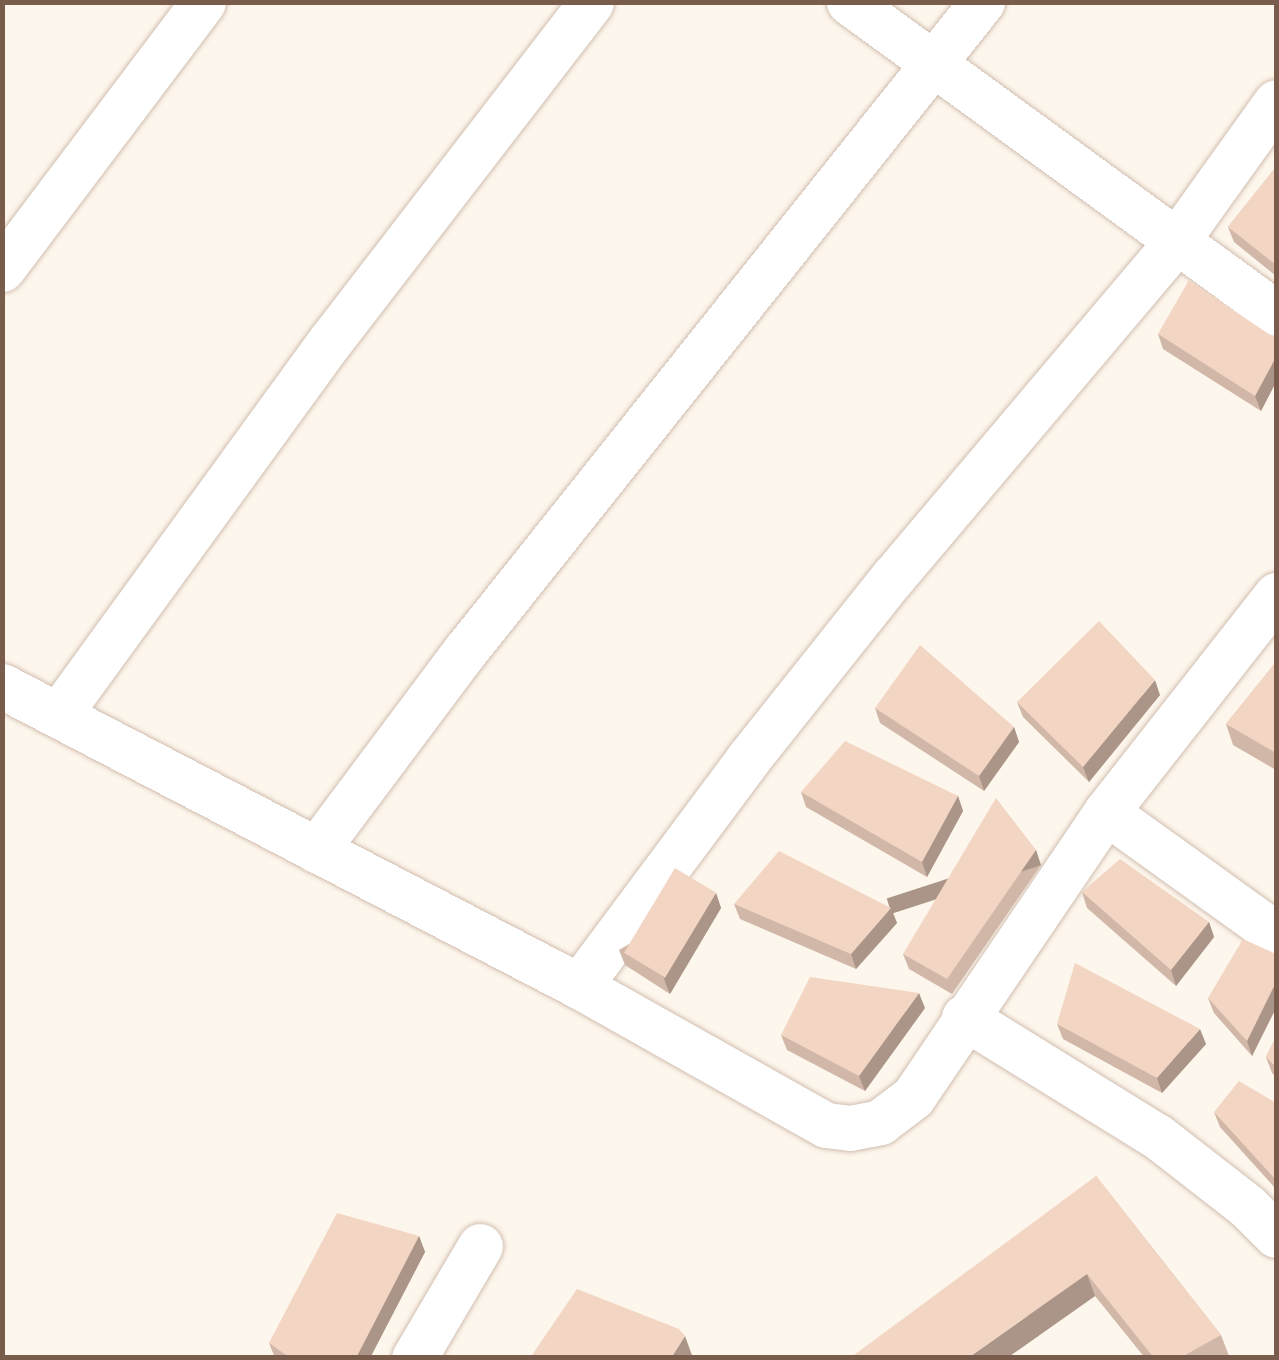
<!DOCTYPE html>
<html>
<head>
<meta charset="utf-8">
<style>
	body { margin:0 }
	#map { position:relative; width:1279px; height:1360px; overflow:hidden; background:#fdf6ec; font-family:"DejaVu Sans",sans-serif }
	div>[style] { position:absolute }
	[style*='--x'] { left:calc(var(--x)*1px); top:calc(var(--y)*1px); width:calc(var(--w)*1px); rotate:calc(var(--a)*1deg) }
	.roads { filter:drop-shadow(0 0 2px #d1beb0) drop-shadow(0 0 2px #d1beb0) }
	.street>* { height:45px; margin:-22.5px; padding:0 22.5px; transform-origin:22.5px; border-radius:22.5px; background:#fff }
	.wall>* { inset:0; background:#d1b7a8 }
	.shaded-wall>* { inset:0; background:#aa9588; transform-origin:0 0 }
	.building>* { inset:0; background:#f3d5c3; transform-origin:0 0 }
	span { translate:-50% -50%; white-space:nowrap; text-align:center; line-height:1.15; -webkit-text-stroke:8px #fffaf3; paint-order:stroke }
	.frame { position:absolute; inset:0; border:5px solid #7a5c4d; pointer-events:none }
</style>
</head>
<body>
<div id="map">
	<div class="roads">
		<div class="street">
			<div style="--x:849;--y:2;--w:528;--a:36.07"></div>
			<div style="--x:2;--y:269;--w:334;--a:-53"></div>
			<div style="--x:2;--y:686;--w:650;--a:27.47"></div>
			<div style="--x:579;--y:986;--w:283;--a:29.4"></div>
			<div style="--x:826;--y:1125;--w:24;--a:7"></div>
			<div style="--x:850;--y:1128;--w:31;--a:-11"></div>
			<div style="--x:880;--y:1122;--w:41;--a:-37.1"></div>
			<div style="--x:913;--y:1097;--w:344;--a:-55.9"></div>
			<div style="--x:1106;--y:812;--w:276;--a:-51.9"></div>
			<div style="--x:59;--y:714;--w:462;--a:-54"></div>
			<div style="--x:331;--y:340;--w:426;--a:-52.4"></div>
			<div style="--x:1106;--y:812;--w:209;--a:35.7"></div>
			<div style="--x:316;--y:850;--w:249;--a:-53.2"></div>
			<div style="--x:465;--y:651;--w:830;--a:-51.46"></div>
			<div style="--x:579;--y:986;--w:283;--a:-53.3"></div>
			<div style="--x:748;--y:759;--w:233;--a:-51.5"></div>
			<div style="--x:893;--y:577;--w:437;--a:-49.8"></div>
			<div style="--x:1175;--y:243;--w:173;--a:-54.4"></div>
			<div style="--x:964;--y:1017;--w:227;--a:31.7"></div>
			<div style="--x:1157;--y:1136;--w:114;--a:37.9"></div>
			<div style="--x:1247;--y:1206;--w:41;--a:45"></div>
			<div style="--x:414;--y:1358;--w:130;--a:-59.5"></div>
		</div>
	</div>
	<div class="wall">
		<div style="clip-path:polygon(1276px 167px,1276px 276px,1234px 242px,1228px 227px)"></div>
		<div style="clip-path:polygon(1158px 334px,1276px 339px,1276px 382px,1261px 411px,1163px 349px)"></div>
		<div style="clip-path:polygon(1276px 662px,1276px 770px,1233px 745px,1226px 724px)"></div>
		<div style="clip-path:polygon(1160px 695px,1089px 782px,1023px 717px,1017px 702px)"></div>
		<div style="clip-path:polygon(875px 708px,1014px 727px,1019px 742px,984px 791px,880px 723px)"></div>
		<div style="clip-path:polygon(801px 792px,958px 796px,963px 811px,927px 877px,806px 807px)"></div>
		<div style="clip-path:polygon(1036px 850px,1041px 865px,952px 994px,909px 969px,903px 954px)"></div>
		<div style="clip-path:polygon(1082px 892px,1209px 922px,1214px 937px,1176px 986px,1087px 908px)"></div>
		<div style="clip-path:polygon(716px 893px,721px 908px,670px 994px,625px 965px,619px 950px)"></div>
		<div style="clip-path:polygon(734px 904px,891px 908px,897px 923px,856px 969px,740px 919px)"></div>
		<div style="clip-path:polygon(1276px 954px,1276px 1008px,1252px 1056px,1214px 1013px,1208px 998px)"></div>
		<div style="clip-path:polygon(925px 1008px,865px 1091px,787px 1050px,781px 1035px)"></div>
		<div style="clip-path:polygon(1057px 1024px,1206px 1044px,1162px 1093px,1063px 1039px)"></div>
		<div style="clip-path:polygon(1276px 1037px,1276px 1077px,1272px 1073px,1266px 1057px)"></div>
		<div style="clip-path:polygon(1276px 1103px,1276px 1189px,1220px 1127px,1214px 1112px)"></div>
		<div style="clip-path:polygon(1096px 1176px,1221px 1335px,1229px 1356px,1226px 1358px,1145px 1358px,1095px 1296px,1007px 1358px)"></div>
		<div style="clip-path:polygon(419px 1236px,425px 1252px,370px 1358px,275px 1358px,269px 1343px)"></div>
	</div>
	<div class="shaded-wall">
		<div style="clip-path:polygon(1276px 357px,1276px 382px,1261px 411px,1255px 396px)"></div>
		<div style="clip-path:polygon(1155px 680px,1160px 695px,1089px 782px,1083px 767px)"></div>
		<div style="clip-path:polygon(1014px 727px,1019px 742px,984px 791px,979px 776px)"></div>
		<div style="clip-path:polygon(958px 796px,963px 811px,927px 877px,922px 862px)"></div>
		<div style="left:1036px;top:850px;width:16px;height:157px;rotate:72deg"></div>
		<div style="clip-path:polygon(716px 893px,721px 908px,670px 994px,664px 979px)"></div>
		<div style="clip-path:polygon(891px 908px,897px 923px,856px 969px,851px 954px)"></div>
		<div style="clip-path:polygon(1209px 922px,1214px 937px,1176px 986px,1171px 970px)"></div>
		<div style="clip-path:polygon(1276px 982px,1276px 1008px,1252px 1056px,1247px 1041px)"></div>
		<div style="clip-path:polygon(919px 993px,925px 1008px,865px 1091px,859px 1076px)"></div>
		<div style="clip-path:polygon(1200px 1029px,1206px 1044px,1162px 1093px,1157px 1078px)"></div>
		<div style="clip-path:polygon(419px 1236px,425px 1252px,370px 1358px,356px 1358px)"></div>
		<div style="clip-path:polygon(1087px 1274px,1095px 1296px,1007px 1358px,968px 1358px)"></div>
		<div style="clip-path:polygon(685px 1336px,693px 1358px,671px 1358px)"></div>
	</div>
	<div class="building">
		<div style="clip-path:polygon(1276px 167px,1276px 265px,1228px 227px)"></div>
		<div style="clip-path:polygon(1189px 280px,1276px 339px,1276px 357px,1255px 396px,1158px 334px)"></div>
		<div style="clip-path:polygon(1099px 621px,1155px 680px,1083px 767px,1017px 702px)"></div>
		<div style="clip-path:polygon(920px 645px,1014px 727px,979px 776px,875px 708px)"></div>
		<div style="clip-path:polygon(1276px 662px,1276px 753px,1226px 724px)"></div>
		<div style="clip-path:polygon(845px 741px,958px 796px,922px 862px,801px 792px)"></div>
		<div style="clip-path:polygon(996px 798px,1036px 850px,947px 979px,903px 954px)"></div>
		<div style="clip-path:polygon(779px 851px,891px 908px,851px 954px,734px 904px)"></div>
		<div style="clip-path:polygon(1120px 859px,1209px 922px,1171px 970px,1082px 892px)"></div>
		<div style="left:675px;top:868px;width:48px;height:99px;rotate:31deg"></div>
		<div style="clip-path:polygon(1243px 939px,1276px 954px,1276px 982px,1247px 1041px,1208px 998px)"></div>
		<div style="clip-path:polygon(1075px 963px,1200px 1029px,1157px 1078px,1057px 1024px)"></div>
		<div style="clip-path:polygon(810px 977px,919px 993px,859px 1076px,781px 1035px)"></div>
		<div style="clip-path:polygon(1276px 1037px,1276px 1067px,1266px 1057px)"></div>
		<div style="clip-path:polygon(1239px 1081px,1276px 1103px,1276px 1180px,1214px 1112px)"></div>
		<div style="clip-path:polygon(1096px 1176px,1221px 1335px,1180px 1358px,1154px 1358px,1087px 1274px,968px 1358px,850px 1358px)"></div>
		<div style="clip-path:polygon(337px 1213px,419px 1236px,356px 1358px,290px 1358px,269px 1343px)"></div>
		<div style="clip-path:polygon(577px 1289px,679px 1329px,685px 1336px,671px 1358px,530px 1358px)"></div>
	</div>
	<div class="frame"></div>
</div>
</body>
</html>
